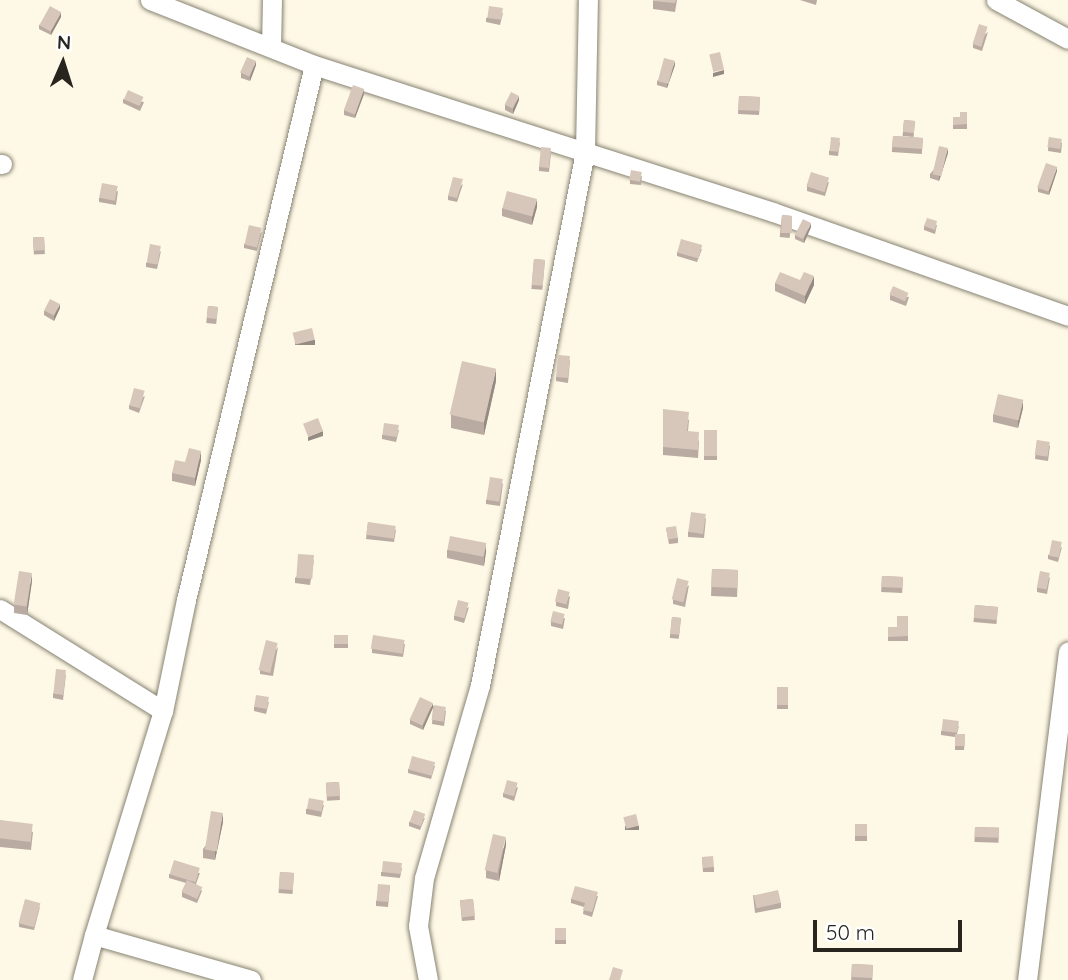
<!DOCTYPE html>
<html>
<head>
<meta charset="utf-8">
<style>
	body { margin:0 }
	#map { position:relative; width:1068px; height:980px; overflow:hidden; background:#fef8e6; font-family:Quicksand,sans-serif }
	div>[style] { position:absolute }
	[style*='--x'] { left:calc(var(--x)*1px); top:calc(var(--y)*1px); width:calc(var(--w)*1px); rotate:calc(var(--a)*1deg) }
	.roads { filter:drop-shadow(0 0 2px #878272) drop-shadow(0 0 2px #878272) }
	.street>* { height:19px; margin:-9.5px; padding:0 9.5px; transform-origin:9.5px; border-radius:9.5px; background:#fff }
	.wall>* { inset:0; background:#b9aba1; transform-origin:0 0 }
	.shaded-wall>* { inset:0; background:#968b83; transform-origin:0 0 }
	.building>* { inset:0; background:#d7c7bb; transform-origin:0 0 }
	span { translate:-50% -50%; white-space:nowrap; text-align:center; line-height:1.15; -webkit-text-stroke:6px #fff; paint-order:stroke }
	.north { position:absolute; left:28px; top:28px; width:70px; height:70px; -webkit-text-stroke:5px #fff; paint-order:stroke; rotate:3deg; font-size:19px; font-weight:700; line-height:28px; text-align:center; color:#27251e }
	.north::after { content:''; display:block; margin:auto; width:24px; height:32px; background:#27251e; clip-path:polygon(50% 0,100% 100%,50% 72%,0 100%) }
	.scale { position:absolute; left:813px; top:920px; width:149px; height:32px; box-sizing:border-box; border:4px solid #27251e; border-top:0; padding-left:9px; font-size:21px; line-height:24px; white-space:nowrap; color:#27251e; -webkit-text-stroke:5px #fff; paint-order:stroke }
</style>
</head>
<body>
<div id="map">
	<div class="roads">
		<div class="street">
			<div style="--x:150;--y:0;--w:176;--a:21.6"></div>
			<div style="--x:314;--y:65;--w:285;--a:17.8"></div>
			<div style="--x:585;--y:152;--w:152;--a:-88.9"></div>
			<div style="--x:996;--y:0;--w:82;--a:28.4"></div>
			<div style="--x:271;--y:47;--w:47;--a:-88.8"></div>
			<div style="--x:0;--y:164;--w:2;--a:0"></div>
			<div style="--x:0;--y:609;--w:192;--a:32"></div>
			<div style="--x:82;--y:980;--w:47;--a:-75.1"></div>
			<div style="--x:251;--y:980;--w:163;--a:-164"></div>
			<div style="--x:94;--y:935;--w:234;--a:-72.9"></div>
			<div style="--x:163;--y:711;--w:113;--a:-78.3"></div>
			<div style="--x:186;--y:600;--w:550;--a:-76.54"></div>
			<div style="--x:428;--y:980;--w:55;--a:-100.5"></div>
			<div style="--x:418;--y:926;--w:48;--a:-82.9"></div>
			<div style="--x:424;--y:878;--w:201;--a:-73.8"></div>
			<div style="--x:480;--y:685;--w:543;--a:-78.86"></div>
			<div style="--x:585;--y:152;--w:197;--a:17.7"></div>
			<div style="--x:773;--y:212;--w:313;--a:19.4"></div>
			<div style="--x:1027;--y:980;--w:331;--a:-82.9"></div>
		</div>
	</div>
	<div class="wall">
		<div style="clip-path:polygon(653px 0,677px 0,675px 12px,653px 9px)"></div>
		<div style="clip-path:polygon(800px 0,817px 0,816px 5px)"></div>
		<div style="clip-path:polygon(503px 13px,500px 25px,486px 22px,486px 18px)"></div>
		<div style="clip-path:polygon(61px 17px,51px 35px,39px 29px,39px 25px)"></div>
		<div style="clip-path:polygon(988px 32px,982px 51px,973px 48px,973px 44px)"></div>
		<div style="clip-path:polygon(256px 65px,250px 81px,241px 78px,241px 73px)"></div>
		<div style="clip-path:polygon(675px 65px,667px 88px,657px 85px,657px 81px)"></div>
		<div style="clip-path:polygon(364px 94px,355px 118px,344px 115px,344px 110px)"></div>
		<div style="left:739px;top:96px;width:21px;height:18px;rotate:3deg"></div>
		<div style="clip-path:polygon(123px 99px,144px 102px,140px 111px,123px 103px)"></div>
		<div style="clip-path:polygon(519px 100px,513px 114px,505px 110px,505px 105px)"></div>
		<div style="clip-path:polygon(967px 112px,967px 129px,953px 129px,953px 117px,960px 117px)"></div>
		<div style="left:904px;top:120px;width:11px;height:16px;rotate:5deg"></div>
		<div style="left:893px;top:136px;width:30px;height:16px;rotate:4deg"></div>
		<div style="clip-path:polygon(1049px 137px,1062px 143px,1061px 153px,1048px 151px)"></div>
		<div style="clip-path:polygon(840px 142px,838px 156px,829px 155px,829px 151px)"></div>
		<div style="clip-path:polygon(551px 153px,549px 172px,539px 171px,539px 167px)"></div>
		<div style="clip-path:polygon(948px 153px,939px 181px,930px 178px,930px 174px)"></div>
		<div style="clip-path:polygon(1057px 171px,1049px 195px,1038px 192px,1038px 188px)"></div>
		<div style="clip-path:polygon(642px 176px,641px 185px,630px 184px,630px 180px)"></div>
		<div style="clip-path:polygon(829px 182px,825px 196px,807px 191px,807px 186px)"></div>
		<div style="clip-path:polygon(463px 184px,457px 202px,448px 200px,448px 196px)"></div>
		<div style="clip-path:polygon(118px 191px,116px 205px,99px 202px,99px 198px)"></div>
		<div style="clip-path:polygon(537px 207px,532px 225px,502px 216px,502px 208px)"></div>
		<div style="left:782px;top:215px;width:10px;height:22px;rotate:6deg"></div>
		<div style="clip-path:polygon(937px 225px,935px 234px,924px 230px,924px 226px)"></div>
		<div style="clip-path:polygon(811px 227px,804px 243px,795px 239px,795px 235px)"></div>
		<div style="clip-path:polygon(262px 232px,257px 251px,244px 248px,244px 244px)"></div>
		<div style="left:44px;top:237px;width:17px;height:11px;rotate:87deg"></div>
		<div style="clip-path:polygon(702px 249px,697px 262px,677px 256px,677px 252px)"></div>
		<div style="clip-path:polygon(161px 251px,157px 269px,146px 267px,146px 263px)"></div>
		<div style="left:534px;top:259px;width:11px;height:30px;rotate:5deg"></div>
		<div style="clip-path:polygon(800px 280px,814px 285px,805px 304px,775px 291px,775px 283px)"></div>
		<div style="clip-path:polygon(890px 295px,909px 297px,906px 306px,890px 300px)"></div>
		<div style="left:208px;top:306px;width:10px;height:17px;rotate:6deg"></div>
		<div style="clip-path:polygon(60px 308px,54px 321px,44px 315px,44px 311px)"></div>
		<div style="clip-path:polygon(570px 360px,568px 383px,556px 381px,556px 377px)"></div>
		<div style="clip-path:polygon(496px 381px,484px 435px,451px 428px,451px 415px)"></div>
		<div style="clip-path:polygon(145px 396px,139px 413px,129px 409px,129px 405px)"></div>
		<div style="clip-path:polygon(1023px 408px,1018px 428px,993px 422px,993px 414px)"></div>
		<div style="clip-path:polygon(663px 409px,689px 420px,688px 431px,699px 441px,698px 458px,663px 455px)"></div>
		<div style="clip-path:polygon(399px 430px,396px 442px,382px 439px,382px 435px)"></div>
		<div style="left:704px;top:430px;width:13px;height:30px"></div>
		<div style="clip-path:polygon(1037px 440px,1050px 446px,1048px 461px,1035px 459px)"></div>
		<div style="clip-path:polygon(201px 460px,195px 486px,172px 481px,172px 473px)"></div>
		<div style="clip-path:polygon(503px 483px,500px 506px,486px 504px,486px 500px)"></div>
		<div style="clip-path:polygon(706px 518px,704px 538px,688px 537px,688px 532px)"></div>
		<div style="clip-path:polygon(368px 522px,396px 530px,394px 542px,366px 539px)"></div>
		<div style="clip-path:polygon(666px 528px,678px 538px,678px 543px,669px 544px)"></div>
		<div style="clip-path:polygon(1062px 547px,1058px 562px,1048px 559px,1048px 555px)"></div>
		<div style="clip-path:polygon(447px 550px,486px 551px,484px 566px,447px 558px)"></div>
		<div style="clip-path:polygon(314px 560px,310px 585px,295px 583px,295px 578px)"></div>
		<div style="left:712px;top:569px;width:26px;height:27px;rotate:2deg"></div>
		<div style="left:882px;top:576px;width:21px;height:16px;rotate:3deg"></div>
		<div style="clip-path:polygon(1050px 577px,1047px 594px,1037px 592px,1037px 588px)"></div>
		<div style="clip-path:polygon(32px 581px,27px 615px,14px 613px,14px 605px)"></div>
		<div style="clip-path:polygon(689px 585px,685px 607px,673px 604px,673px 600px)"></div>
		<div style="clip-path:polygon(570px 596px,568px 609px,556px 606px,556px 602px)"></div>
		<div style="left:975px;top:605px;width:23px;height:17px;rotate:5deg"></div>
		<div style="clip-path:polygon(469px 607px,464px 623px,454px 620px,454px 616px)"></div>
		<div style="clip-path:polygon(908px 616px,908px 641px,888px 641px,888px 627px,897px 627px)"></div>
		<div style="left:672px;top:617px;width:9px;height:21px;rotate:6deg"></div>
		<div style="clip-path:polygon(565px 618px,563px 629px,551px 626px,551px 622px)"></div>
		<div style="left:334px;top:635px;width:14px;height:13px"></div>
		<div style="clip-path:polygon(405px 644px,403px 657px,372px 653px,372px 649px)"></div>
		<div style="clip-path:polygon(278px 647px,273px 676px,260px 674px,260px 670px)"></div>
		<div style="clip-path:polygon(66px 674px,63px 700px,53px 698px,53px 694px)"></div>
		<div style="left:777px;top:687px;width:11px;height:22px"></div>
		<div style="clip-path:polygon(269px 702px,266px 714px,254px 711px,254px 707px)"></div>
		<div style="clip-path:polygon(433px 706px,446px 711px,444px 726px,432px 724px,433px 708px,423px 730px,410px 724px,410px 720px)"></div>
		<div style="clip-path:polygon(959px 726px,957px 734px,965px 734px,964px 750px,955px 750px,955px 737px,941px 735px,941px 731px)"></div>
		<div style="clip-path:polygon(435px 766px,431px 779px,408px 773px,408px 769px)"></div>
		<div style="left:339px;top:782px;width:18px;height:13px;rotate:87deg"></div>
		<div style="clip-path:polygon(518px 787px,514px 801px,503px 797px,503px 793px)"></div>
		<div style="clip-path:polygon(324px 805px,321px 817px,306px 814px,306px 809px)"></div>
		<div style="clip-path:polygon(425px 818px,420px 830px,409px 826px,409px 822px)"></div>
		<div style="clip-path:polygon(0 820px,33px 832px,31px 850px,0 847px)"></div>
		<div style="clip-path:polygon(223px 822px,215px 860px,203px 858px,203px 849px)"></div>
		<div style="left:855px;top:824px;width:12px;height:17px"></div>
		<div style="left:975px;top:827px;width:24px;height:15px;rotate:2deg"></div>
		<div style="clip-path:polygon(506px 845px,499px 881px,486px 878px,486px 870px)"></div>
		<div style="clip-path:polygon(702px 857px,714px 867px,714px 872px,703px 872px)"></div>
		<div style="clip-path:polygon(402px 868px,400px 878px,381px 876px,381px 872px)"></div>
		<div style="left:280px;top:872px;width:14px;height:21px;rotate:4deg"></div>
		<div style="clip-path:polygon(200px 873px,196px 884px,202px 891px,197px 903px,182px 897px,182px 892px,186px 883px,169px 878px,169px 874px)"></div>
		<div style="clip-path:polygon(390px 885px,388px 907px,376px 906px,376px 901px)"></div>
		<div style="clip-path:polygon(753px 895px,781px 903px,781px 908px,755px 913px)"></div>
		<div style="clip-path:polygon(598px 896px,592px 917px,583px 914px,584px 907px,571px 903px,571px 899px)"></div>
		<div style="left:473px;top:899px;width:21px;height:13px;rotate:85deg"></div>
		<div style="clip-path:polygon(40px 907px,34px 930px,19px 927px,19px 923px)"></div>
		<div style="left:555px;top:928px;width:11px;height:16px"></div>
		<div style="left:852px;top:964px;width:21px;height:16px;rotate:3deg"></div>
	</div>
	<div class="shaded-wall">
		<div style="clip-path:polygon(61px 12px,61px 17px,51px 35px,51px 31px)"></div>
		<div style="clip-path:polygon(256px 61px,256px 65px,250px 81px,250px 77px)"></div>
		<div style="clip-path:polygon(675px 61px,675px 65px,667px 88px,667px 84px)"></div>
		<div style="clip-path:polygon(724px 70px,724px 74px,713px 77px,713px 73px)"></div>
		<div style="clip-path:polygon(364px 89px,364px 94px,355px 118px,355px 114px)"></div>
		<div style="clip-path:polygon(519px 96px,519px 100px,513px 114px,513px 109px)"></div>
		<div style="clip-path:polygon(948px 148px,948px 153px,939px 181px,939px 177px)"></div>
		<div style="clip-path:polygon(1057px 167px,1057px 171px,1049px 195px,1049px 191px)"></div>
		<div style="clip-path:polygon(537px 199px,537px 207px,532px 225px,532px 216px)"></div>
		<div style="clip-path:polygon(811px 223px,811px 227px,804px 243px,804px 239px)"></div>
		<div style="clip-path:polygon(814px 276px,814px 285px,805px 304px,805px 296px)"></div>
		<div style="clip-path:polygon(60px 304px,60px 308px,54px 321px,54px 316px)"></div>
		<div style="left:315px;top:340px;width:5px;height:20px;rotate:90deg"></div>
		<div style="clip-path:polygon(496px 369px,496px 381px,484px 435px,484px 422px)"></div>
		<div style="clip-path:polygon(1023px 400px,1023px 408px,1018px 428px,1018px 420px)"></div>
		<div style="clip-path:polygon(323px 431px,323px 436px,308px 441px,308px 437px)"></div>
		<div style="clip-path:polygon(201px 451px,201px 460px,195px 486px,195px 478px)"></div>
		<div style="clip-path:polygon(486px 543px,486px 551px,484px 566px,484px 557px)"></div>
		<div style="clip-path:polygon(32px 573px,32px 581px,27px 615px,27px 607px)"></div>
		<div style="clip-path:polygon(433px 703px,433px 707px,423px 730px,423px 726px)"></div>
		<div style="clip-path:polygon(223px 813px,223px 822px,215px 860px,215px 851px)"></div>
		<div style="left:639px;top:826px;width:4px;height:14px;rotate:90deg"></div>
		<div style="clip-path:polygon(506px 837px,506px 845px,499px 881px,499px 873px)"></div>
	</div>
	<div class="building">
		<div style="clip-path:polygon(653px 0,676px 0,675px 3px,653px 1px)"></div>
		<div style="left:50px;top:6px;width:13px;height:22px;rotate:29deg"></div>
		<div style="left:489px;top:6px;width:14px;height:12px;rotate:8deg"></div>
		<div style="left:979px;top:24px;width:9px;height:21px;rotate:18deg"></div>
		<div style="left:720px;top:52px;width:18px;height:11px;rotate:77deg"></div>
		<div style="left:247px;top:57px;width:10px;height:17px;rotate:24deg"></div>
		<div style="left:664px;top:58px;width:11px;height:24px;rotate:15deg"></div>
		<div style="left:353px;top:85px;width:12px;height:27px;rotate:20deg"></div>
		<div style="left:128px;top:90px;width:17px;height:10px;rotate:24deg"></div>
		<div style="left:511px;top:92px;width:9px;height:14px;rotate:27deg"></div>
		<div style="left:739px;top:96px;width:21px;height:14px;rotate:3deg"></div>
		<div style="clip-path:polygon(960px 112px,967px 112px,967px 124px,953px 125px,953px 117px,960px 117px)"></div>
		<div style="left:904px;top:120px;width:11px;height:12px;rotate:5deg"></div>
		<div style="left:893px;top:136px;width:30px;height:11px;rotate:4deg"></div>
		<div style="left:831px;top:137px;width:9px;height:14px;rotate:6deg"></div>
		<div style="left:1049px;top:137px;width:13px;height:10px;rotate:9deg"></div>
		<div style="left:939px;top:146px;width:9px;height:29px;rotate:13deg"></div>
		<div style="left:541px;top:147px;width:10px;height:20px;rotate:6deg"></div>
		<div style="left:1046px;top:163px;width:12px;height:26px;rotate:20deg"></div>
		<div style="left:631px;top:170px;width:11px;height:10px;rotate:10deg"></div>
		<div style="left:811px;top:172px;width:19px;height:15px;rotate:18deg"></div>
		<div style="clip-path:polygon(453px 177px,463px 179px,457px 198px,448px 196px)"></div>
		<div style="left:102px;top:183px;width:16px;height:15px;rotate:11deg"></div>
		<div style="left:507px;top:191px;width:31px;height:18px;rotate:15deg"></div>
		<div style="clip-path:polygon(782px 215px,792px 216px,792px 233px,781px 233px)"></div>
		<div style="clip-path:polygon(927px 218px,937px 221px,935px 230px,924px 226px)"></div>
		<div style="left:803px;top:219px;width:9px;height:18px;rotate:27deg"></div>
		<div style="left:249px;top:225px;width:13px;height:20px;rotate:13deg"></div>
		<div style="left:44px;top:237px;width:13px;height:11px;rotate:86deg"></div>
		<div style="left:681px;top:239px;width:22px;height:14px;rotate:16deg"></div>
		<div style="left:150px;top:244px;width:11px;height:19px;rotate:10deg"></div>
		<div style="left:534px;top:259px;width:11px;height:26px;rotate:5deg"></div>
		<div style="clip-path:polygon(780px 272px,800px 280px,804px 272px,814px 276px,805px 296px,775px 283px)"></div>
		<div style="left:893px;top:286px;width:17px;height:9px;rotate:24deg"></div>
		<div style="left:50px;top:299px;width:11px;height:13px;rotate:27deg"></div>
		<div style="left:208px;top:306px;width:10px;height:12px;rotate:6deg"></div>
		<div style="left:312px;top:328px;width:12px;height:20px;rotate:76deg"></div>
		<div style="left:558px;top:355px;width:12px;height:22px;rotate:5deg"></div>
		<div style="left:462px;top:361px;width:35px;height:55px;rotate:13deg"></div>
		<div style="left:134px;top:388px;width:11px;height:18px;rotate:15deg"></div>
		<div style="left:998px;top:394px;width:26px;height:21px;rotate:13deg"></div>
		<div style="clip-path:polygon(663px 409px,689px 412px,687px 431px,699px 432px,698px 450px,663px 447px)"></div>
		<div style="left:318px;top:418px;width:14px;height:16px;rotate:69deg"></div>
		<div style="left:384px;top:423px;width:15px;height:12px;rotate:8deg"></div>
		<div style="left:704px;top:430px;width:13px;height:26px"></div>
		<div style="left:1037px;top:440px;width:13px;height:15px;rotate:9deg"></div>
		<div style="clip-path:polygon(189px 448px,201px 451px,195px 478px,172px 473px,175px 460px,185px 462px)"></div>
		<div style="left:490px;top:477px;width:13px;height:23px;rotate:9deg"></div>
		<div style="left:691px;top:512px;width:15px;height:20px;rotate:8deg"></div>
		<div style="left:368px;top:522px;width:28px;height:13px;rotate:8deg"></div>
		<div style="left:676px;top:526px;width:12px;height:10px;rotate:81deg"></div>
		<div style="left:450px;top:536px;width:37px;height:14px;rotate:11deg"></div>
		<div style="left:1052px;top:540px;width:10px;height:16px;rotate:11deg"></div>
		<div style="left:298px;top:554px;width:16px;height:24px;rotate:4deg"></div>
		<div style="left:712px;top:569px;width:26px;height:18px;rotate:2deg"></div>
		<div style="left:19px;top:571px;width:13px;height:34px;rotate:9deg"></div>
		<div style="left:1040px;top:571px;width:10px;height:17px;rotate:11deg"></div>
		<div style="left:882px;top:576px;width:21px;height:11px;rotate:3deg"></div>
		<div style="left:677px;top:578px;width:12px;height:22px;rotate:14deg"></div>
		<div style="left:558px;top:589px;width:12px;height:13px;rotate:14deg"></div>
		<div style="left:458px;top:600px;width:11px;height:16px;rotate:15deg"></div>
		<div style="left:975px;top:605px;width:23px;height:13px;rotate:5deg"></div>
		<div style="left:553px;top:611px;width:12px;height:11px;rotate:14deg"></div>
		<div style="clip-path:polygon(897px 616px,908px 616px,908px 636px,888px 637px,888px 627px,897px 627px)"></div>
		<div style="left:672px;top:617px;width:9px;height:17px;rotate:6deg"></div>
		<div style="left:334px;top:635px;width:14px;height:9px"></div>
		<div style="left:373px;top:635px;width:32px;height:14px;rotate:9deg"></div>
		<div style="left:266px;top:640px;width:12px;height:31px;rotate:14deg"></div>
		<div style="left:56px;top:669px;width:10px;height:25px;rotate:6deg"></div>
		<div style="left:777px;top:687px;width:11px;height:18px"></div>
		<div style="left:256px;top:695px;width:13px;height:12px;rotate:9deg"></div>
		<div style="left:420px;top:697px;width:14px;height:25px;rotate:25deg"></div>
		<div style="left:434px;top:705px;width:12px;height:15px;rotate:9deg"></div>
		<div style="left:943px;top:719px;width:16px;height:12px;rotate:7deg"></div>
		<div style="left:955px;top:734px;width:10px;height:12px"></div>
		<div style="left:412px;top:756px;width:24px;height:14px;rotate:15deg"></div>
		<div style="left:507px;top:780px;width:11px;height:14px;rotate:15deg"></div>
		<div style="left:339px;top:782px;width:14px;height:13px;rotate:86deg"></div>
		<div style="left:309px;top:798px;width:15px;height:11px;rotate:11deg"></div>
		<div style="left:414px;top:810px;width:12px;height:13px;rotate:20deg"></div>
		<div style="left:211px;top:811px;width:12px;height:39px;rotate:9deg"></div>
		<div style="left:636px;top:814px;width:12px;height:13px;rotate:76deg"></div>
		<div style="left:0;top:820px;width:33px;height:18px;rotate:7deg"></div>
		<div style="left:855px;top:824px;width:12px;height:12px"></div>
		<div style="left:975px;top:827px;width:24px;height:10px;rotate:2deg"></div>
		<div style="left:493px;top:834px;width:13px;height:37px;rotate:13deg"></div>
		<div style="left:713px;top:856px;width:11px;height:11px;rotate:85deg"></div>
		<div style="left:174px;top:860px;width:27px;height:15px;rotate:17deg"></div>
		<div style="left:383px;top:861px;width:19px;height:11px;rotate:6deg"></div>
		<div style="left:280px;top:872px;width:14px;height:17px;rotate:4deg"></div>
		<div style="left:187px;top:880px;width:17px;height:13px;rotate:25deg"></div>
		<div style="left:378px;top:884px;width:12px;height:17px;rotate:5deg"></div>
		<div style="clip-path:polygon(575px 886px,598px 892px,592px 912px,583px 910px,585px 903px,571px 899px)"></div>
		<div style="left:778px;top:890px;width:13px;height:25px;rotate:77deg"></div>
		<div style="left:25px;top:899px;width:16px;height:25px;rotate:15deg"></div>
		<div style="left:473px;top:899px;width:17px;height:13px;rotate:83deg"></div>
		<div style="left:555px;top:928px;width:11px;height:12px"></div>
		<div style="left:852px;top:964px;width:21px;height:13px;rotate:3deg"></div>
		<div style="clip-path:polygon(613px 967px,623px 970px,620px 980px,609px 980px)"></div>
	</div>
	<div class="north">N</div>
	<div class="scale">50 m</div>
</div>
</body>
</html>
